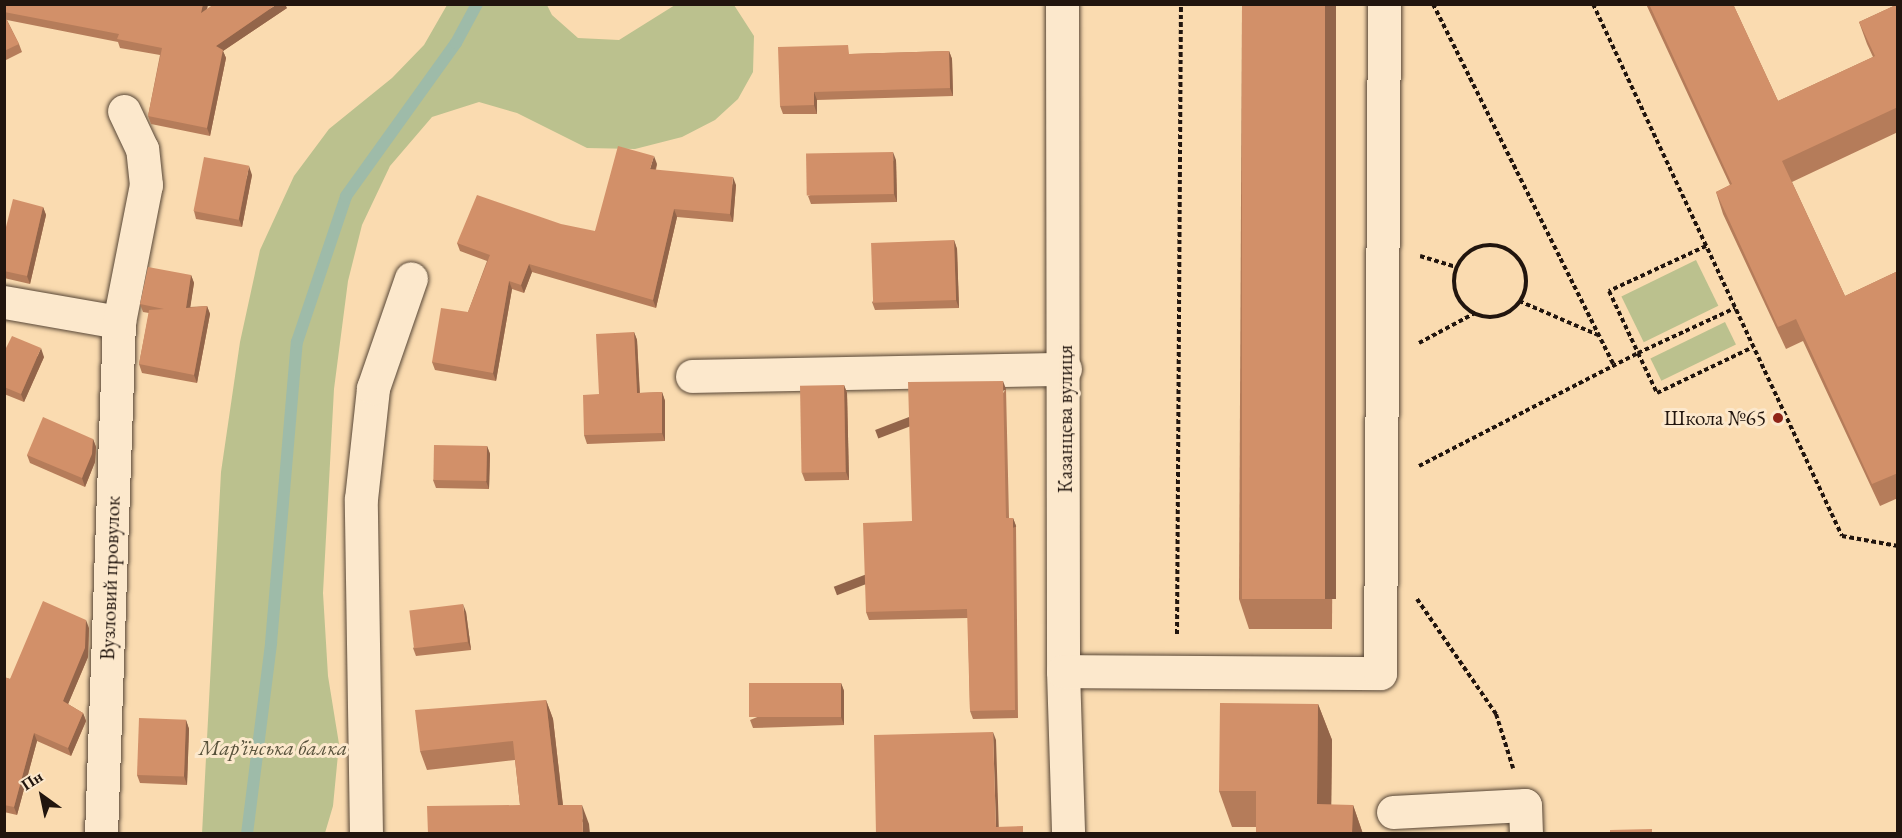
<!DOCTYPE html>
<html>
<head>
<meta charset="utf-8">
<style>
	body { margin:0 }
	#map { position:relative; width:1902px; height:838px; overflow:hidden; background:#fadbb0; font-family:"EB Garamond",serif }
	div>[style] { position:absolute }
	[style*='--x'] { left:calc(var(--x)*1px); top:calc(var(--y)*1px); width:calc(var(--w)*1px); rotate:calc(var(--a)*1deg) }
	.green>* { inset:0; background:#bbc18e; transform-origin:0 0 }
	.stream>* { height:12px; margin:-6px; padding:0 6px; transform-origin:6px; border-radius:6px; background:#9ebba9 }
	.path>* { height:4px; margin-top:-2px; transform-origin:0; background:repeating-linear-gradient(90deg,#21150e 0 4.5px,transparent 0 7.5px) }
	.path>.ring { margin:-2px; padding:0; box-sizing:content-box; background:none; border:4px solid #21150e; border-radius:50% }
	.roads { filter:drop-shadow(0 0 2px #574636) drop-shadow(0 0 2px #574636) }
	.minor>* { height:33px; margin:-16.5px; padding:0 16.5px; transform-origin:16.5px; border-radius:16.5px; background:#fce8cc }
	.wall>* { inset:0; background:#b57c5a }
	.shaded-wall>* { inset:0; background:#93654a; transform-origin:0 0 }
	.building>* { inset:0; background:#d29069; transform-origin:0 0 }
	.dots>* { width:16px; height:16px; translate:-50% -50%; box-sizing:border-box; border:3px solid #fce8cc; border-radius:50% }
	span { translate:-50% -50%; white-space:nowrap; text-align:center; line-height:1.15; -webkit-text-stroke:6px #fce8cc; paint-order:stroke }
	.poi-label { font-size:21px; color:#21150e }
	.right { translate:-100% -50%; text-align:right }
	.street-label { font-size:21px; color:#21150e }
	.park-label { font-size:21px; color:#57513b; font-style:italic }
	.frame { position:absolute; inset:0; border:6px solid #21150e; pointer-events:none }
	.north { position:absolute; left:12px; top:766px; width:60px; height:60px; -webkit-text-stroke:4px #fce8cc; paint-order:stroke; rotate:327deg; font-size:16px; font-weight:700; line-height:24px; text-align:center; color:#21150e }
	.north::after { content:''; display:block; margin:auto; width:21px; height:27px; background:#21150e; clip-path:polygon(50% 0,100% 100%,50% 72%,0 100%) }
</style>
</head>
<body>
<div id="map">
	<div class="green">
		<div style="clip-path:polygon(447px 5px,547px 5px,552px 15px,578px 38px,619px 40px,675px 5px,734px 5px,754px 36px,753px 72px,738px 99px,715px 120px,682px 137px,635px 149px,587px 148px,517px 113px,479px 102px,432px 117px,390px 166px,362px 225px,348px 281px,334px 389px,323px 593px,328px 676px,339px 744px,333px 806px,325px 833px,202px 834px,221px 472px,240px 342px,260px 250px,294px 176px,329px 129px,392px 78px,424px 45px)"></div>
		<div style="left:1696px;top:260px;width:51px;height:83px;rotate:64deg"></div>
		<div style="left:1725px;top:322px;width:25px;height:83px;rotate:64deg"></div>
	</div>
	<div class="stream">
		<div style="--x:247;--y:834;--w:193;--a:-82.8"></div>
		<div style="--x:271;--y:643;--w:302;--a:-85.1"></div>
		<div style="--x:297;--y:342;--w:154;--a:-71.4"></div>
		<div style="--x:346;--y:196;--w:188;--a:-54.3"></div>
		<div style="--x:456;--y:43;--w:44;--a:-61.7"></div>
	</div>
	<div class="path">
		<div style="--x:1433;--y:4;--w:404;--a:63.4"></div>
		<div style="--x:1593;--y:4;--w:587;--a:64.92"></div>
		<div style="--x:1842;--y:536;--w:57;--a:10.1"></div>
		<div class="ring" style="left:1454px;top:245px;width:68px;height:68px"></div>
		<div style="--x:1706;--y:246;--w:107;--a:155.1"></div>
		<div style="--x:1609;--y:291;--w:68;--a:64.9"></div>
		<div style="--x:1638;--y:353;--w:44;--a:64.6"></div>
		<div style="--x:1657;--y:393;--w:106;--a:-25.6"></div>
		<div style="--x:1420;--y:256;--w:39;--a:17"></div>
		<div style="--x:1519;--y:301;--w:86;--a:23.3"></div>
		<div style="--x:1419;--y:343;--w:64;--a:-28.2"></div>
		<div style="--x:1419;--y:466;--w:246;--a:-27.3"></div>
		<div style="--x:1638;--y:353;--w:107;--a:-24.9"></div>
		<div style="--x:1417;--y:599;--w:140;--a:55.5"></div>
		<div style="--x:1496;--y:714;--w:57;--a:72.5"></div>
		<div style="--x:1177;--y:634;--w:630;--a:-89.64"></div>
	</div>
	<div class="roads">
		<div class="minor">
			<div style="--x:1062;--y:4;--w:667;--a:89.91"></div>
			<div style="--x:1063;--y:671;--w:163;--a:88.2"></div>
			<div style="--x:4;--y:302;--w:117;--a:9.9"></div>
			<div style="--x:692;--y:376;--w:373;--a:-1.1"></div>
			<div style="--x:1063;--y:671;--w:317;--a:0.4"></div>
			<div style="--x:1380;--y:673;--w:669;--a:-89.66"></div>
			<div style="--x:1393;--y:812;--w:132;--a:-3"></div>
			<div style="--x:1525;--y:805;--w:29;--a:88"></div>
			<div style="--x:101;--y:834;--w:512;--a:-87.99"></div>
			<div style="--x:119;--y:322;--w:140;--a:-78.9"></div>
			<div style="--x:146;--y:185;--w:36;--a:-96"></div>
			<div style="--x:142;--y:149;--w:42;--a:-115.3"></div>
			<div style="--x:366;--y:834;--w:335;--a:-90.9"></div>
			<div style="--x:361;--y:499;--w:112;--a:-83.8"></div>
			<div style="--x:373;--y:388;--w:116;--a:-70.9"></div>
		</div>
	</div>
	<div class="wall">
		<div style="clip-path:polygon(4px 4px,208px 4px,207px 10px,287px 8px,223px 51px,226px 58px,210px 136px,151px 124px,148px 116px,160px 55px,120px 48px,118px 42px,7px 20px,19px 44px,22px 52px,4px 61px)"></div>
		<div style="clip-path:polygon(1242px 4px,1336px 4px,1332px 629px,1249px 629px,1239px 599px)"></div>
		<div style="clip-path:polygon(1646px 4px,1733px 4px,1778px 101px,1873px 57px,1867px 44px,1859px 22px,1898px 4px,1898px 132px,1792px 182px,1845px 296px,1898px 271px,1898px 498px,1880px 506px,1803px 341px,1786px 349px,1723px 214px,1716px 192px,1730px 185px)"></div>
		<div style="clip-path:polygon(949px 51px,952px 59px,953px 96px,817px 100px,817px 114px,783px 114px,780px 106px,851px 54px)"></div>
		<div style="clip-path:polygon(896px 160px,897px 202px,811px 204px,808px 196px)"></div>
		<div style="clip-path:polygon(657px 164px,656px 170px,736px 185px,733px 222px,677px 217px,656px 308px,532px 272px,524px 293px,512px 289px,496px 381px,435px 370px,432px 362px,468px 312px,487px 261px,460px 251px,457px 243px,595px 231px)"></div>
		<div style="clip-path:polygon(252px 175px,242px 227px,196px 219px,194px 211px)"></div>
		<div style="clip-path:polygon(43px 207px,46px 215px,30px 284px,4px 278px,4px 235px)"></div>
		<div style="clip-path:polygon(954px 240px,957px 249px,959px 308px,875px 310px,872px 302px)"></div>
		<div style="clip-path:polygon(191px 275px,194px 283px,190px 307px,207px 306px,210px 314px,197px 383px,142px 373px,139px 364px,149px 313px,143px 312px,140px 304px)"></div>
		<div style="clip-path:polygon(634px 332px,637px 340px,640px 393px,662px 392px,665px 401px,665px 441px,587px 444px,584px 435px,599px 394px)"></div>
		<div style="clip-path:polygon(4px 352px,44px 357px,24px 402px,4px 394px)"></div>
		<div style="clip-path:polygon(844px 385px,847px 393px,849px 480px,805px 481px,802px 473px)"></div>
		<div style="clip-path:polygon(1006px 389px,1009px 518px,1013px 518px,1016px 526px,1018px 718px,973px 719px,970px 711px,968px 618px,869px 620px,866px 612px,912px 521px)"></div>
		<div style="clip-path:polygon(93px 439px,96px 447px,95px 462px,85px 487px,30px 463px,27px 455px)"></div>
		<div style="clip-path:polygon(487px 446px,490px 454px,489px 489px,436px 488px,433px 480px)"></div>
		<div style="clip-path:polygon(466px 612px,471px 650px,416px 656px,413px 648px)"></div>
		<div style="clip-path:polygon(89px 628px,88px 657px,68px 704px,83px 713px,86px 721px,71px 756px,37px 741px,17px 815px,4px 812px,4px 677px,10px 679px)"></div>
		<div style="clip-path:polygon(841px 683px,844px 691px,844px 725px,753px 728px,750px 720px)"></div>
		<div style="clip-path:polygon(546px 700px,553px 719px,563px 805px,589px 824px,520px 805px,515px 760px,427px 770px,420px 751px)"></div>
		<div style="clip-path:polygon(1318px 704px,1332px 740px,1331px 805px,1353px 805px,1363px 834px,1256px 834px,1256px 827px,1232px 827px,1219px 791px)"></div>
		<div style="clip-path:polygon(186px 720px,189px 729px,187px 785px,140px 783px,137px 775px)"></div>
	</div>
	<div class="shaded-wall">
		<div style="clip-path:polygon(203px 4px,208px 4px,204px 21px,201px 13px)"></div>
		<div style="clip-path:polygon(277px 4px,285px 4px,287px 8px,223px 51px,226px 58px,210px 136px,207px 128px,216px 46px)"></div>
		<div style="left:1325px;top:4px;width:11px;height:595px"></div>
		<div style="clip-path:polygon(949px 51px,952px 59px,953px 96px,950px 88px)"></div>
		<div style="clip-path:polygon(814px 92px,817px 100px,817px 114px,814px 105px)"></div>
		<div style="clip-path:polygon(893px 152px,896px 160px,897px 202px,894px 194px)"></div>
		<div style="clip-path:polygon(654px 156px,657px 164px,653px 177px,650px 169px)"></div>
		<div style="clip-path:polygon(249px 166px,252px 175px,242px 227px,239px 219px)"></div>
		<div style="clip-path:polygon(733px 177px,736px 185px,733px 222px,730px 214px)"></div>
		<div style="clip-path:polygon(43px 207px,46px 215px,30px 284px,27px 276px)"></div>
		<div style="clip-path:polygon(674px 209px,677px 217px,656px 308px,653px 300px)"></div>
		<div style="clip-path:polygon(954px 240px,957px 249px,959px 308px,956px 300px)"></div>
		<div style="clip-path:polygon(529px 264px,532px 272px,524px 293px,521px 285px)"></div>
		<div style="clip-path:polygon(191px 275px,194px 283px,189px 316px,186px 308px)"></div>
		<div style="clip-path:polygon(509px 281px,512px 289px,496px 381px,493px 373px)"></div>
		<div style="clip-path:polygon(207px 306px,210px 314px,197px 383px,194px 375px)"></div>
		<div style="clip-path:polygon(634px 332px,637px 340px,640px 401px,637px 393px)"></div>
		<div style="clip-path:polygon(41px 348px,44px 357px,24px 402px,21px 394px)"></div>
		<div style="left:1003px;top:381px;width:9px;height:137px;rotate:69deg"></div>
		<div style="clip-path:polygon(844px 385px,847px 393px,849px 480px,846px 472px)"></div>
		<div style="clip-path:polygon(662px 392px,665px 401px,665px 441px,662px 433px)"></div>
		<div style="clip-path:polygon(93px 439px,96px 447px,95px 462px,85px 487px,82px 478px)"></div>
		<div style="clip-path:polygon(487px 446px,490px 454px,489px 489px,486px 481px)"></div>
		<div style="left:1013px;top:518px;width:9px;height:192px;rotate:69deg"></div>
		<div style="clip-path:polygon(463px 604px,466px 612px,471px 650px,468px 642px)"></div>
		<div style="clip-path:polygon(86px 620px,89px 628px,88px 657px,66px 709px,63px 701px)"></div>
		<div style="clip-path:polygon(841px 683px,844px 691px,844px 725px,841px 717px)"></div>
		<div style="clip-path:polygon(546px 700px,553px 719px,565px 824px,558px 805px)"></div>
		<div style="clip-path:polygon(1318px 704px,1332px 740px,1331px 834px,1317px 804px)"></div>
		<div style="clip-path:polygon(83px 713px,86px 721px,71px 756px,68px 748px)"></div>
		<div style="clip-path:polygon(186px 720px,189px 729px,187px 785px,184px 776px)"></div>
		<div style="clip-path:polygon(993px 732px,996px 740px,999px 834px,996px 827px)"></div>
		<div style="clip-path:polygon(34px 733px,37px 741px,17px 815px,14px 807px)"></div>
		<div style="clip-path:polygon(582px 805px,589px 824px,590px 834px,583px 834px)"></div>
		<div style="clip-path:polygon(1353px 805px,1363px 834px,1352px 834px)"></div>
	</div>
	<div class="building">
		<div style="clip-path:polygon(4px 4px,203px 4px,201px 13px,214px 4px,277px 4px,216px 46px,223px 50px,207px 128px,148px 116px,162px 48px,117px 39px,119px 34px,4px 12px)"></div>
		<div style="left:1242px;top:4px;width:83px;height:595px"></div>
		<div style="clip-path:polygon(1649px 4px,1733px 4px,1778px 101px,1875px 56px,1859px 22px,1898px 4px,1898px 107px,1782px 161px,1845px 296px,1898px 271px,1898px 473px,1872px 484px,1796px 319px,1778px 327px,1716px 192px,1732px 184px)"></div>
		<div style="clip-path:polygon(4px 15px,19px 44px,4px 51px)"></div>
		<div style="clip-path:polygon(848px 45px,849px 54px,949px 51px,950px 88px,814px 92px,814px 105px,780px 106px,778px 47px)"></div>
		<div style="clip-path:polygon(618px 146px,654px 156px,650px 169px,733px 177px,730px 214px,674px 209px,653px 300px,529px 264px,521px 285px,509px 281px,493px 373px,432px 362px,441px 308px,468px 312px,490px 255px,457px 243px,477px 195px,561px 224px,595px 231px)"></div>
		<div style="left:893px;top:152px;width:42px;height:87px;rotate:89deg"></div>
		<div style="left:204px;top:157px;width:46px;height:55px;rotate:11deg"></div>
		<div style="clip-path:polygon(13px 199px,43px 207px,27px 276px,4px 271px,4px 235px)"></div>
		<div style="left:954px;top:240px;width:60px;height:83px;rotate:88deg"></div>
		<div style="clip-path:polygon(148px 267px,191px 275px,186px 308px,207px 306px,194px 375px,139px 364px,149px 310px,164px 309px,140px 304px)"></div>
		<div style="clip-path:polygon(634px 332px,637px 393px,662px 392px,662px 433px,584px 435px,583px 395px,599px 394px,596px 334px)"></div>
		<div style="clip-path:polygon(12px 336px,41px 348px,21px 394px,4px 387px,4px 352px)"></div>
		<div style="clip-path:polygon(1003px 381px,1006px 518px,1013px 518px,1015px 710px,970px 711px,967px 609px,866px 612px,863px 523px,912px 521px,908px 382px)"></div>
		<div style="left:844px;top:385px;width:87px;height:44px;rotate:89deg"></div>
		<div style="clip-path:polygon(43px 417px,93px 439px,92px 454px,82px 478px,27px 455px)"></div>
		<div style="left:434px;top:445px;width:53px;height:35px;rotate:1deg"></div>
		<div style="clip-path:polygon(43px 601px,86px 620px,85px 648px,63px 701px,83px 713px,68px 748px,34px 733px,14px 807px,4px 805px,4px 677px,10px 679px)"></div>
		<div style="left:463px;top:604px;width:38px;height:54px;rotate:83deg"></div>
		<div style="left:841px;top:683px;width:34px;height:92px;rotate:90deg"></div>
		<div style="clip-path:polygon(546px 700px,558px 805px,582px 805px,583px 834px,428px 834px,427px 806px,520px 805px,513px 741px,420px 751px,415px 710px)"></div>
		<div style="clip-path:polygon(1220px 703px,1318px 704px,1317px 804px,1353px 805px,1352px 834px,1256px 834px,1256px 791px,1219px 791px)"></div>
		<div style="left:139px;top:718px;width:47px;height:57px;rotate:2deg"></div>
		<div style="clip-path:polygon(993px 732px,996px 827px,1023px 826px,1023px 834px,876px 834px,874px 735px)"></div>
		<div style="clip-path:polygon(1652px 829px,1652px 834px,1610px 834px,1610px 830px)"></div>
	</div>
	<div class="dots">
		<div style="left:1778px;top:418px;background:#8f2418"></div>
	</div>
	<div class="poi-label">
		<span class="right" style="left:1766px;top:418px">Школа №65</span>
	</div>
	<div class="street-label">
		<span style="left:1065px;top:419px;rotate:-90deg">Казанцева вулиця</span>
		<span style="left:110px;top:578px;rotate:-88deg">Вузловий провулок</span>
	</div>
	<div class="park-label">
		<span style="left:273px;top:748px">Мар’їнська балка</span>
	</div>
	<div class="frame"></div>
	<div class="north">Пн</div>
</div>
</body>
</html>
